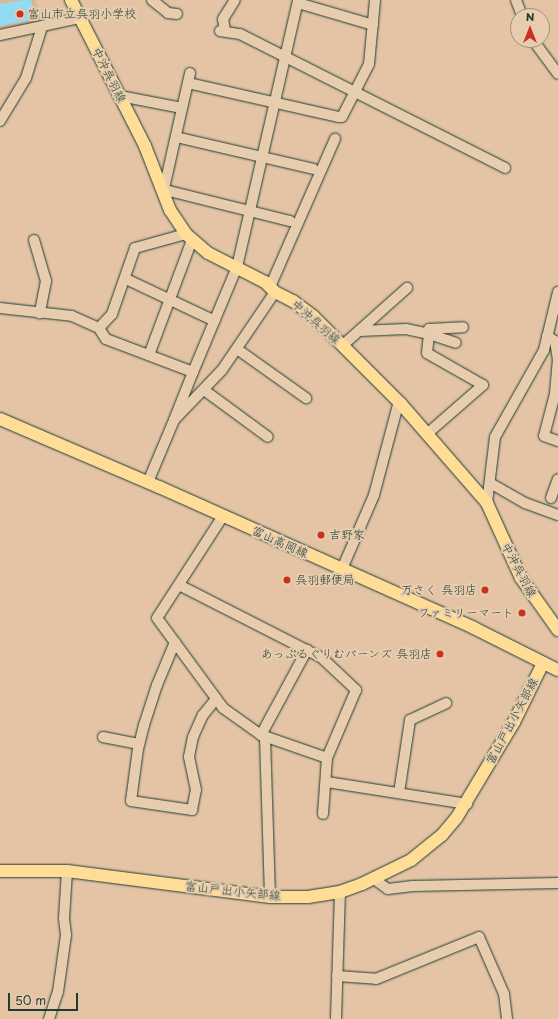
<!DOCTYPE html>
<html>
<head>
<meta charset="utf-8">
<style>
	body { margin:0 }
	#map { position:relative; width:558px; height:1019px; overflow:hidden; background:#e5c4a6; font-family:"Playpen Sans","Klee One",sans-serif }
	div>[style] { position:absolute }
	[style*='--x'] { left:calc(var(--x)*1px); top:calc(var(--y)*1px); width:calc(var(--w)*1px); rotate:calc(var(--a)*1deg) }
	.built>* { inset:0; background:#d6b69a }
	.water>* { inset:0; background:#92dbf3 }
	.roads { filter:drop-shadow(0 0 1px #1f3d34) drop-shadow(0 0 1px #1f3d34) }
	.minor>* { height:10px; margin:-5px; padding:0 5px; transform-origin:5px; border-radius:5px; background:#e7cdae }
	.major>* { height:12px; margin:-6px; padding:0 6px; transform-origin:6px; border-radius:6px; background:#ffdd96 }
	.dots>* { width:11px; height:11px; translate:-50% -50%; box-sizing:border-box; border:2px solid #e7cdae; border-radius:50% }
	span { translate:-50% -50%; white-space:nowrap; text-align:center; line-height:1.15; -webkit-text-stroke:4px #e7cdae; paint-order:stroke }
	.poi-label { font-size:12px; color:#1f3d34 }
	.left { translate:0 -50%; text-align:left }
	.right { translate:-100% -50%; text-align:right }
	.street-label { font-size:12px; color:#1f3d34 }
	.north { position:absolute; left:510px; top:8px; width:40px; height:40px; box-sizing:border-box; background:#e7cdae; border:1px solid #97937d; border-radius:50%; rotate:0deg; font-size:11px; font-weight:700; line-height:16px; text-align:center; color:#1f3d34 }
	.north::after { content:''; display:block; margin:auto; width:14px; height:18px; background:#c8321e; clip-path:polygon(50% 0,100% 100%,50% 72%,0 100%) }
	.scale { position:absolute; left:8px; top:993px; width:70px; height:18px; box-sizing:border-box; border:2px solid #1f3d34; border-top:0; padding-left:5px; font-size:12px; line-height:14px; white-space:nowrap; color:#1f3d34; -webkit-text-stroke:3px #e7cdae; paint-order:stroke }
</style>
</head>
<body>
<div id="map">
	<div class="built">
		<div style="clip-path:polygon(0 0,35px 0,43px 23px,0 31px)"></div>
	</div>
	<div class="water">
		<div style="clip-path:polygon(23px 0,31px 0,35px 19px,0 26px,0 4px)"></div>
	</div>
	<div class="roads">
		<div class="minor">
			<div style="--x:152;--y:0;--w:21;--a:39"></div>
			<div style="--x:168;--y:13;--w:9;--a:6"></div>
			<div style="--x:516;--y:0;--w:17;--a:69"></div>
			<div style="--x:298;--y:3;--w:78;--a:16.3"></div>
			<div style="--x:220;--y:31;--w:20;--a:9"></div>
			<div style="--x:240;--y:34;--w:297;--a:26.8"></div>
			<div style="--x:225;--y:31;--w:12;--a:-99"></div>
			<div style="--x:223;--y:19;--w:22;--a:-58"></div>
			<div style="--x:0;--y:35;--w:82;--a:-12"></div>
			<div style="--x:533;--y:40;--w:42;--a:53.7"></div>
			<div style="--x:188;--y:83;--w:155;--a:12.7"></div>
			<div style="--x:120;--y:96;--w:63;--a:11"></div>
			<div style="--x:342;--y:117;--w:59;--a:-63"></div>
			<div style="--x:369;--y:64;--w:64;--a:-84.6"></div>
			<div style="--x:0;--y:121;--w:50;--a:-58.8"></div>
			<div style="--x:26;--y:78;--w:53;--a:-72.6"></div>
			<div style="--x:176;--y:137;--w:141;--a:13.1"></div>
			<div style="--x:163;--y:193;--w:6;--a:-18"></div>
			<div style="--x:169;--y:191;--w:125;--a:13.9"></div>
			<div style="--x:163;--y:193;--w:123;--a:-77.3"></div>
			<div style="--x:34;--y:240;--w:43;--a:73.7"></div>
			<div style="--x:46;--y:281;--w:33;--a:101"></div>
			<div style="--x:126;--y:279;--w:98;--a:25.3"></div>
			<div style="--x:270;--y:287;--w:162;--a:-66.3"></div>
			<div style="--x:0;--y:308;--w:72;--a:6.3"></div>
			<div style="--x:72;--y:316;--w:30;--a:24"></div>
			<div style="--x:99;--y:328;--w:13;--a:58"></div>
			<div style="--x:106;--y:339;--w:93;--a:20.8"></div>
			<div style="--x:193;--y:372;--w:52;--a:111.6"></div>
			<div style="--x:99;--y:328;--w:19;--a:-47"></div>
			<div style="--x:112;--y:314;--w:70;--a:-70.8"></div>
			<div style="--x:135;--y:248;--w:53;--a:-15.4"></div>
			<div style="--x:360;--y:331;--w:46;--a:-2.5"></div>
			<div style="--x:406;--y:329;--w:24;--a:12"></div>
			<div style="--x:429;--y:334;--w:5;--a:-90"></div>
			<div style="--x:429;--y:329;--w:34;--a:-3"></div>
			<div style="--x:547;--y:336;--w:9;--a:32"></div>
			<div style="--x:555;--y:341;--w:18;--a:81"></div>
			<div style="--x:558;--y:359;--w:35;--a:95"></div>
			<div style="--x:555;--y:394;--w:43;--a:104.7"></div>
			<div style="--x:544;--y:436;--w:15;--a:20"></div>
			<div style="--x:343;--y:345;--w:86;--a:-41.7"></div>
			<div style="--x:237;--y:349;--w:85;--a:35.4"></div>
			<div style="--x:149;--y:355;--w:123;--a:-69.5"></div>
			<div style="--x:193;--y:372;--w:114;--a:-67.3"></div>
			<div style="--x:237;--y:267;--w:274;--a:-77.1"></div>
			<div style="--x:204;--y:390;--w:79;--a:36.3"></div>
			<div style="--x:428;--y:433;--w:73;--a:-41.1"></div>
			<div style="--x:483;--y:385;--w:64;--a:-150.3"></div>
			<div style="--x:427;--y:353;--w:19;--a:-84"></div>
			<div style="--x:429;--y:334;--w:28;--a:18"></div>
			<div style="--x:148;--y:482;--w:67;--a:-67.2"></div>
			<div style="--x:174;--y:420;--w:69;--a:-46.2"></div>
			<div style="--x:222;--y:370;--w:94;--a:-55.8"></div>
			<div style="--x:490;--y:483;--w:40;--a:29.7"></div>
			<div style="--x:525;--y:503;--w:35;--a:20"></div>
			<div style="--x:551;--y:498;--w:20;--a:-70"></div>
			<div style="--x:487;--y:503;--w:66;--a:-83.1"></div>
			<div style="--x:495;--y:437;--w:100;--a:-60.6"></div>
			<div style="--x:544;--y:350;--w:60;--a:-76.4"></div>
			<div style="--x:223;--y:516;--w:121;--a:122.9"></div>
			<div style="--x:157;--y:618;--w:112;--a:53.7"></div>
			<div style="--x:223;--y:708;--w:47;--a:35.4"></div>
			<div style="--x:261;--y:735;--w:70;--a:19.2"></div>
			<div style="--x:342;--y:569;--w:81;--a:-66.6"></div>
			<div style="--x:374;--y:495;--w:97;--a:-75.1"></div>
			<div style="--x:179;--y:585;--w:161;--a:27"></div>
			<div style="--x:322;--y:658;--w:47;--a:43.3"></div>
			<div style="--x:356;--y:690;--w:74;--a:113.1"></div>
			<div style="--x:327;--y:758;--w:56;--a:94.1"></div>
			<div style="--x:175;--y:642;--w:47;--a:112.7"></div>
			<div style="--x:157;--y:685;--w:42;--a:108"></div>
			<div style="--x:144;--y:725;--w:25;--a:104"></div>
			<div style="--x:138;--y:749;--w:52;--a:97.7"></div>
			<div style="--x:131;--y:801;--w:62;--a:8.4"></div>
			<div style="--x:192;--y:810;--w:20;--a:-79"></div>
			<div style="--x:196;--y:790;--w:34;--a:-102"></div>
			<div style="--x:189;--y:757;--w:20;--a:-79"></div>
			<div style="--x:193;--y:737;--w:24;--a:-66"></div>
			<div style="--x:203;--y:715;--w:21;--a:-51"></div>
			<div style="--x:261;--y:735;--w:97;--a:-61.6"></div>
			<div style="--x:103;--y:737;--w:37;--a:11"></div>
			<div style="--x:265;--y:737;--w:160;--a:88.2"></div>
			<div style="--x:327;--y:782;--w:142;--a:8.9"></div>
			<div style="--x:399;--y:793;--w:74;--a:-81.4"></div>
			<div style="--x:410;--y:720;--w:40;--a:-25"></div>
			<div style="--x:374;--y:879;--w:17;--a:36"></div>
			<div style="--x:388;--y:889;--w:25;--a:-7"></div>
			<div style="--x:413;--y:886;--w:145;--a:-1.2"></div>
			<div style="--x:337;--y:976;--w:39;--a:4"></div>
			<div style="--x:376;--y:979;--w:111;--a:-22.2"></div>
			<div style="--x:479;--y:937;--w:62;--a:66.3"></div>
			<div style="--x:504;--y:994;--w:25;--a:83"></div>
			<div style="--x:49;--y:1019;--w:28;--a:-72"></div>
			<div style="--x:58;--y:992;--w:58;--a:-82"></div>
			<div style="--x:66;--y:935;--w:17;--a:-97"></div>
			<div style="--x:64;--y:918;--w:47;--a:-86.3"></div>
			<div style="--x:336;--y:1019;--w:127;--a:-88.2"></div>
		</div>
		<div class="major">
			<div style="--x:71;--y:0;--w:164;--a:63.1"></div>
			<div style="--x:145;--y:146;--w:69;--a:68.7"></div>
			<div style="--x:170;--y:210;--w:29;--a:56"></div>
			<div style="--x:186;--y:234;--w:29;--a:41"></div>
			<div style="--x:208;--y:253;--w:64;--a:27"></div>
			<div style="--x:265;--y:282;--w:14;--a:45"></div>
			<div style="--x:275;--y:292;--w:20;--a:27"></div>
			<div style="--x:293;--y:301;--w:26;--a:37"></div>
			<div style="--x:314;--y:317;--w:123;--a:45"></div>
			<div style="--x:401;--y:404;--w:131;--a:49"></div>
			<div style="--x:487;--y:503;--w:82;--a:65.6"></div>
			<div style="--x:521;--y:578;--w:64;--a:54.6"></div>
			<div style="--x:0;--y:419;--w:173;--a:23.2"></div>
			<div style="--x:159;--y:487;--w:345;--a:24.1"></div>
			<div style="--x:474;--y:628;--w:94;--a:26.6"></div>
			<div style="--x:0;--y:871;--w:67;--a:0"></div>
			<div style="--x:67;--y:871;--w:205;--a:7.3"></div>
			<div style="--x:270;--y:897;--w:38;--a:0"></div>
			<div style="--x:308;--y:897;--w:32;--a:-9"></div>
			<div style="--x:340;--y:892;--w:23;--a:-20"></div>
			<div style="--x:362;--y:884;--w:55;--a:-26.1"></div>
			<div style="--x:411;--y:860;--w:40;--a:-39"></div>
			<div style="--x:442;--y:835;--w:23;--a:-50"></div>
			<div style="--x:457;--y:817;--w:111;--a:-59"></div>
			<div style="--x:514;--y:722;--w:66;--a:-63.8"></div>
		</div>
	</div>
	<div class="dots">
		<div style="left:20px;top:14px;background:#c8321e"></div>
		<div style="left:321px;top:535px;background:#c8321e"></div>
		<div style="left:287px;top:580px;background:#c8321e"></div>
		<div style="left:485px;top:590px;background:#c8321e"></div>
		<div style="left:522px;top:613px;background:#c8321e"></div>
		<div style="left:440px;top:654px;background:#c8321e"></div>
	</div>
	<div class="poi-label">
		<span class="left" style="left:28px;top:14px">富山市立呉羽小学校</span>
		<span class="left" style="left:329px;top:535px">吉野家</span>
		<span class="left" style="left:295px;top:580px">呉羽郵便局</span>
		<span class="right" style="left:477px;top:590px">万さく 呉羽店</span>
		<span class="right" style="left:514px;top:613px">ファミリーマート</span>
		<span class="right" style="left:432px;top:654px">あっぷるぐりむバーンズ 呉羽店</span>
	</div>
	<div class="street-label">
		<span style="left:109px;top:75px;rotate:63deg">中沖呉羽線</span>
		<span style="left:316px;top:322px;rotate:41deg">中沖呉羽線</span>
		<span style="left:280px;top:542px;rotate:24deg">富山高岡線</span>
		<span style="left:519px;top:570px;rotate:62deg">中沖呉羽線</span>
		<span style="left:512px;top:721px;rotate:-62deg">富山戸出小矢部線</span>
		<span style="left:233px;top:891px;rotate:6deg">富山戸出小矢部線</span>
	</div>
	<div class="north">N</div>
	<div class="scale">50 m</div>
</div>
</body>
</html>
